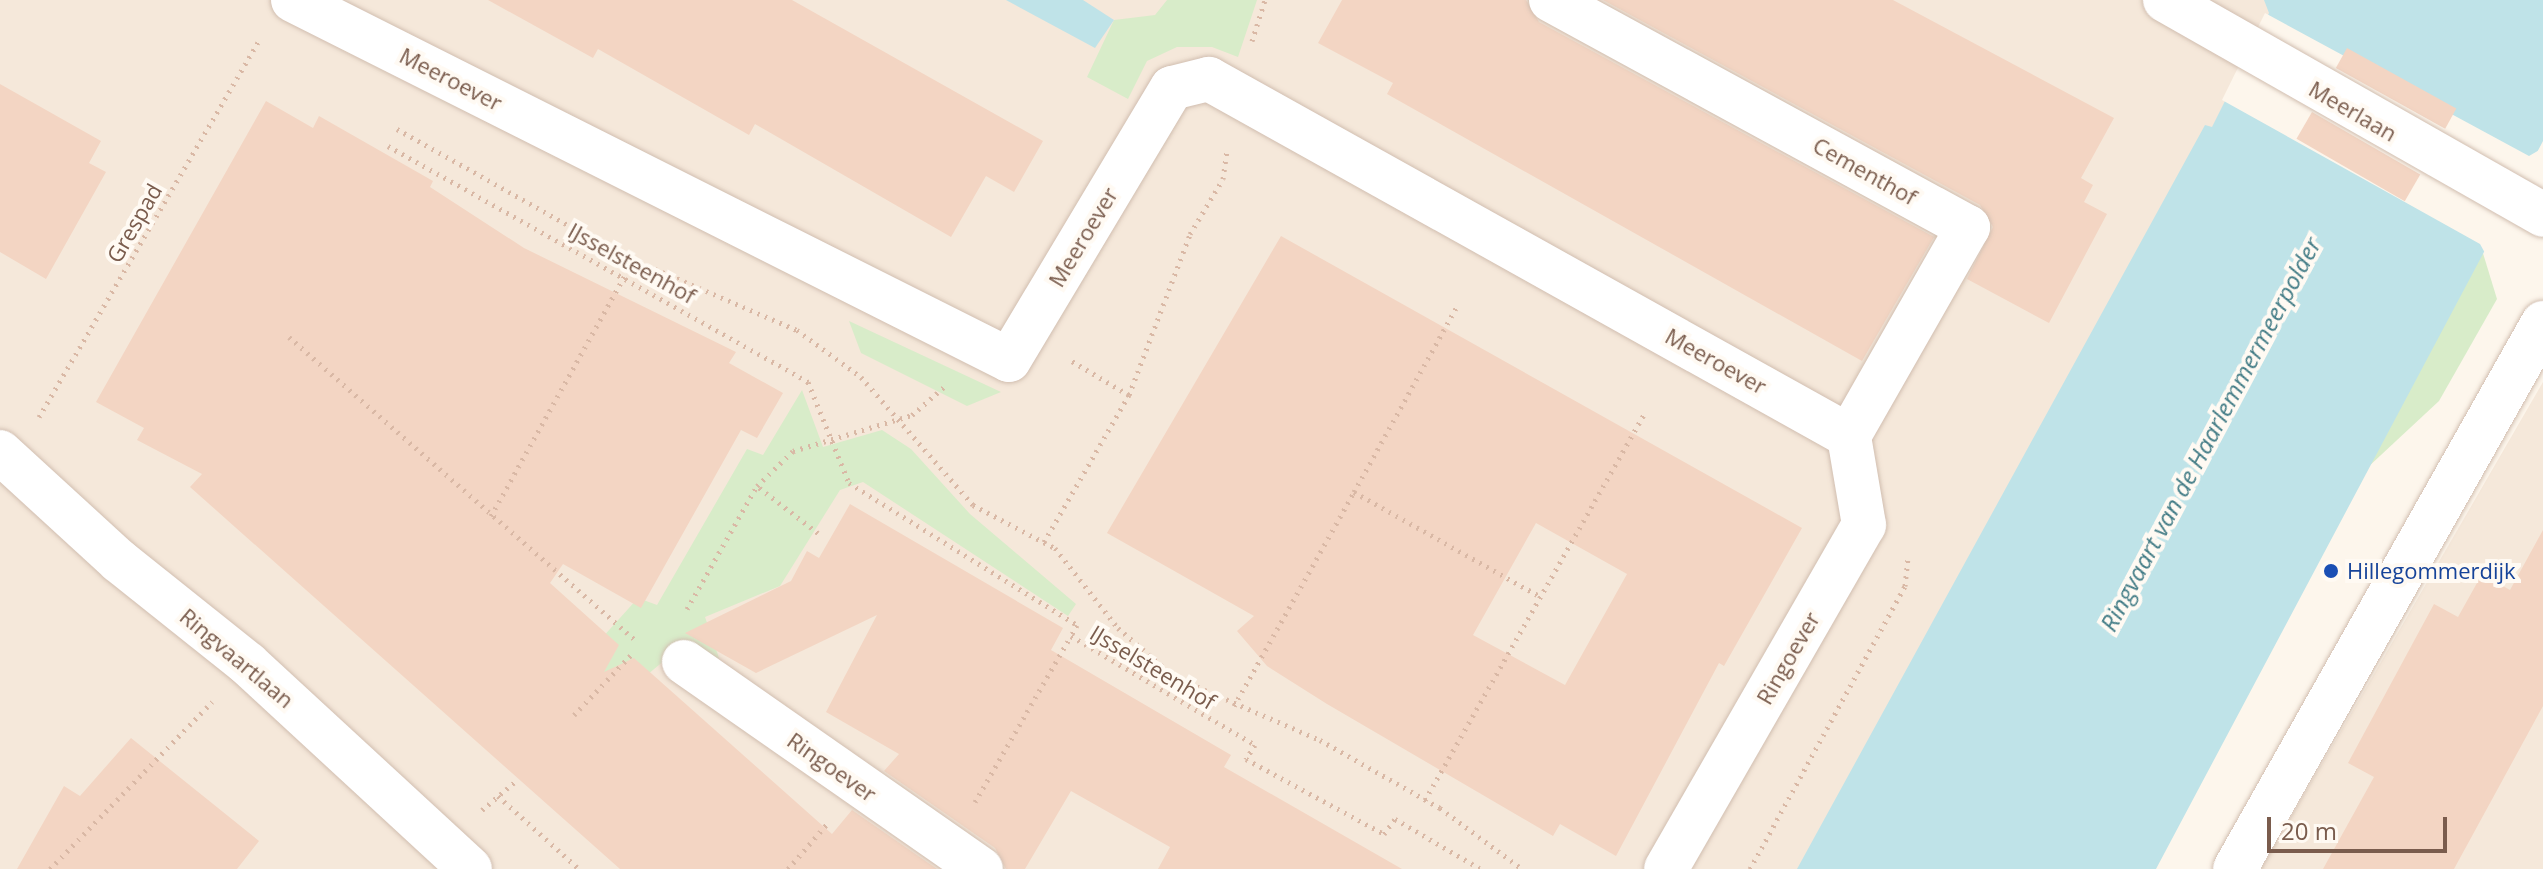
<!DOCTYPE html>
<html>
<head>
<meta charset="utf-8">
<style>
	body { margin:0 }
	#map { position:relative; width:2543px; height:869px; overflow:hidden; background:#fdf6ec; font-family:"Open Sans",sans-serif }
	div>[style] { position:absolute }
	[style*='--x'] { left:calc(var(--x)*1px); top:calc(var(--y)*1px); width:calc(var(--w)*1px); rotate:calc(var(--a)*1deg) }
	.residential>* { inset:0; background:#f5e8da }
	.green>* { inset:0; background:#d8ecc9 }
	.water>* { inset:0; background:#bfe3e8 }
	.pier>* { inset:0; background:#fdf6ec }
	.building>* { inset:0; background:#f3d5c3; transform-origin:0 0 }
	.path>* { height:5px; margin-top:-2.5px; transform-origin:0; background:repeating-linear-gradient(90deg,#d9b8a5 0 2px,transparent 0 8px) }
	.roads { filter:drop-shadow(0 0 2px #d1beb0) drop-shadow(0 0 2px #d1beb0) }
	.minor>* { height:44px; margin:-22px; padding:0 22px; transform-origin:22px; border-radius:22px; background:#fff }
	.dots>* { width:22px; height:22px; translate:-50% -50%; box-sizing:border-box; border:4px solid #fffaf3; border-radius:50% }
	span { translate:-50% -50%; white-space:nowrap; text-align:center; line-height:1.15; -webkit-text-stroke:8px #fffaf3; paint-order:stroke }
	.street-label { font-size:22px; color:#7a5c4d }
	.transit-label { font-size:22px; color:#164399 }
	.left { translate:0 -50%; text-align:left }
	.water-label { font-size:24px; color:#437c86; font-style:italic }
	.scale { position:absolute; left:2267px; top:817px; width:180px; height:36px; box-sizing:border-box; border:4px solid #7a5c4d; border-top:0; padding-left:10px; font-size:24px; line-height:28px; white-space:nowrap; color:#7a5c4d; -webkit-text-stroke:6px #fffaf3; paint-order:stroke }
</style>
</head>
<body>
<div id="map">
	<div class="residential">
		<div style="clip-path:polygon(0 0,2355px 0,1859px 869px,0 869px)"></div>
		<div style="clip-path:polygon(2543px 382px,2543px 869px,2261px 869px)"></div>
	</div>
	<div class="green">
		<div style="clip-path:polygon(1167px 0,1257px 0,1238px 57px,1212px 47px,1177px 47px,1147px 61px,1128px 99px,1087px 77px,1114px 20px,1155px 15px)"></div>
		<div style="clip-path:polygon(2482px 250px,2497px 299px,2439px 401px,2367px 468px)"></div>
		<div style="clip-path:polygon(849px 321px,1001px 392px,967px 406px,861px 353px)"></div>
		<div style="clip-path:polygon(802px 390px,823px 447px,882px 430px,911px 449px,970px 514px,1076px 604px,1068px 616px,863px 482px,840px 490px,780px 586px,705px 617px,719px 658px,702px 666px,683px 645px,606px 709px,554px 691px,638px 598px,657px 605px,747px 449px,763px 455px)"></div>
	</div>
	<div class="water">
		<div style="clip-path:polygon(1006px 0,1083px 0,1114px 20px,1095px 48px)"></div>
		<div style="clip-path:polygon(2264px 0,2543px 0,2543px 141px,2156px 869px,1797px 869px,2205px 125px,2212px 127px,2269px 13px)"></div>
	</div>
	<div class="pier">
		<div style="clip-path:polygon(2265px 13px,2529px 156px,2543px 148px,2485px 253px,2480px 244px,2222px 100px)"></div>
	</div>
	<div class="building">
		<div style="clip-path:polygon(488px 0,792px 0,1043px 141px,1014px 192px,986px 176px,951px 237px,755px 124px,749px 135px,598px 49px,593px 58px)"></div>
		<div style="clip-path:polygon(1342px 0,1526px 0,1539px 22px,1934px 237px,1862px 361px,1387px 94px,1393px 83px,1318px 43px)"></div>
		<div style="clip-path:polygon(1603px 0,1893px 0,2114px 118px,2081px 178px,2093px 185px,2084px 202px,2107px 214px,2049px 323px,1967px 279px,1993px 227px,1980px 205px)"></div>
		<div style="left:2347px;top:48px;width:125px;height:23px;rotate:29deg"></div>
		<div style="clip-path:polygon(0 84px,101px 141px,89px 163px,106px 172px,46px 279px,0 252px)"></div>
		<div style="clip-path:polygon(266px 101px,313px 128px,319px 116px,433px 181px,430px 187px,524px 248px,736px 352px,729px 363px,783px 393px,757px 438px,741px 430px,641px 608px,563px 564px,550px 583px,619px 645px,604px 672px,634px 658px,832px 834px,852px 810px,937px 869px,620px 869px,190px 487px,202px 474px,137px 440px,144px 428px,96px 402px)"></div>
		<div style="left:2312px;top:112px;width:125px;height:31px;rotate:30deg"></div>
		<div style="clip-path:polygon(evenodd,1281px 236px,1802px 528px,1724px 666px,1719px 663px,1616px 856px,1560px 824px,1553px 836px,1327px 704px,1267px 666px,1237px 631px,1254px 616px,1107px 533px,1281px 236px,1536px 523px,1627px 574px,1565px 685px,1473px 635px,1536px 523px)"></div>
		<div style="clip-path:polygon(850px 504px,1063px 628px,1051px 650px,1231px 755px,1224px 767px,1402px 869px,1158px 869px,1170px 847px,1071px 791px,1025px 869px,1006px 869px,995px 848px,884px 771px,899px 754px,826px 712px,877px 615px,756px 673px,685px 633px,791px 581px,807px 551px,819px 558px)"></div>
		<div style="clip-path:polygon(2543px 530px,2543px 706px,2454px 869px,2323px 869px,2374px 777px,2348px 763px,2434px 604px,2458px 617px,2482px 574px,2510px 590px)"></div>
		<div style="clip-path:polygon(131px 738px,259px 841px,237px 869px,17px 869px,64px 786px,80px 796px)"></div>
	</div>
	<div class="path">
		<div style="--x:1252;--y:41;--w:43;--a:-72.4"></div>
		<div style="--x:397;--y:129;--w:253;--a:29.3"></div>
		<div style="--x:618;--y:253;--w:195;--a:23.3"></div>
		<div style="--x:797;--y:330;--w:79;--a:36.3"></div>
		<div style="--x:861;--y:377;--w:170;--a:48.8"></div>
		<div style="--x:973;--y:505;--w:93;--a:27.7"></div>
		<div style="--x:1055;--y:548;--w:102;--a:51.8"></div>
		<div style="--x:1118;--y:628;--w:75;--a:40.7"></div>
		<div style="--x:1175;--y:677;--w:158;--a:23.5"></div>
		<div style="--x:1320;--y:740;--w:138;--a:29.5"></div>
		<div style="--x:1440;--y:808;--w:102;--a:36.6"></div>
		<div style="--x:388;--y:146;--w:482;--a:29.3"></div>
		<div style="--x:808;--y:382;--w:109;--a:67.9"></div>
		<div style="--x:849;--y:483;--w:269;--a:31.9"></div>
		<div style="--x:1077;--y:625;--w:13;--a:119"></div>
		<div style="--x:1071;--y:636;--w:214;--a:30.6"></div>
		<div style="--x:1255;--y:745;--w:17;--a:123"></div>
		<div style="--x:1246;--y:759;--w:157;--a:28.5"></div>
		<div style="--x:1384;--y:834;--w:19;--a:-54"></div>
		<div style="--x:1395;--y:819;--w:99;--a:30.2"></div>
		<div style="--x:289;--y:337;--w:463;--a:41.2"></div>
		<div style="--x:1129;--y:395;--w:172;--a:-69.2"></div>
		<div style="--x:1190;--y:234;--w:64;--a:-59"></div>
		<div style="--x:1223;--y:179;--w:27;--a:-82"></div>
		<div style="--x:39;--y:417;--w:438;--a:-59.7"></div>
		<div style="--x:1354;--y:492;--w:213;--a:-61"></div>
		<div style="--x:491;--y:516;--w:274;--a:-60.9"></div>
		<div style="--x:818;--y:533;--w:77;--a:-142.4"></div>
		<div style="--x:757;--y:486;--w:50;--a:-44.2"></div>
		<div style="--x:793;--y:451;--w:124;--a:-16.8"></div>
		<div style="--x:912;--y:415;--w:43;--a:-41.2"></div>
		<div style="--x:1044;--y:542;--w:170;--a:-60"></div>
		<div style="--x:1129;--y:395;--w:69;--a:-149.3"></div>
		<div style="--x:687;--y:609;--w:142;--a:-60.4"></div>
		<div style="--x:1234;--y:706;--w:245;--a:-60.7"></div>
		<div style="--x:1354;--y:492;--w:214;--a:29.3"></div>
		<div style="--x:574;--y:715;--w:83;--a:-46.5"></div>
		<div style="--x:498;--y:796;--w:109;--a:42"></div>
		<div style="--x:1425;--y:800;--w:445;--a:-60.4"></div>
		<div style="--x:975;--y:802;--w:192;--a:-60"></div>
		<div style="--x:482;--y:810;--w:46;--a:-40.6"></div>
		<div style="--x:50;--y:869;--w:233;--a:-45.9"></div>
		<div style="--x:788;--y:869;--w:60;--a:-49.1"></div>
		<div style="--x:1750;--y:869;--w:323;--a:-61.3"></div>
		<div style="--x:1905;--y:586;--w:27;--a:-84"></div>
	</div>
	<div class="roads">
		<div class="minor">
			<div style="--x:293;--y:0;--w:801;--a:26.69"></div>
			<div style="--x:1009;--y:360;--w:317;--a:-59.1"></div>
			<div style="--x:1172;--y:88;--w:38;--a:-14"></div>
			<div style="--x:1209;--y:79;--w:733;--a:29.15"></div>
			<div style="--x:1551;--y:0;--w:475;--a:28.6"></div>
			<div style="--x:1968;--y:227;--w:241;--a:119.7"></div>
			<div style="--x:2165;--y:0;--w:435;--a:29.6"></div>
			<div style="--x:0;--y:452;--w:161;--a:42.5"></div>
			<div style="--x:119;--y:561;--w:165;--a:38.6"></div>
			<div style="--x:248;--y:664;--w:302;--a:42.7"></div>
			<div style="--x:684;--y:662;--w:362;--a:34.9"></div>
			<div style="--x:1666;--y:869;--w:397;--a:-60.1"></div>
			<div style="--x:1864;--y:525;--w:90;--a:-99.6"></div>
			<div style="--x:2235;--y:869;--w:627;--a:-60.57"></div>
		</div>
	</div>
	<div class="dots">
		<div style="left:2331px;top:571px;background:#1a4fb4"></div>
	</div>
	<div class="street-label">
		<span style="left:451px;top:79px;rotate:27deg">Meeroever</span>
		<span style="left:2353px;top:111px;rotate:30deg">Meerlaan</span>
		<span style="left:1865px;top:171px;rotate:29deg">Cementhof</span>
		<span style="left:134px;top:223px;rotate:-60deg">Grespad</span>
		<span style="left:1083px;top:237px;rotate:-59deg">Meeroever</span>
		<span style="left:632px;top:263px;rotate:29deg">IJsselsteenhof</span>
		<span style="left:1716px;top:361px;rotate:29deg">Meeroever</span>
		<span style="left:237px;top:658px;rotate:40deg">Ringvaartlaan</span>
		<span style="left:1788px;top:658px;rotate:-60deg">Ringoever</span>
		<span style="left:1153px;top:667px;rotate:31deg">IJsselsteenhof</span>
		<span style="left:832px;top:767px;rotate:35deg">Ringoever</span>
	</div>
	<div class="transit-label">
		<span class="left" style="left:2347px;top:571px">Hillegommerdijk</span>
	</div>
	<div class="water-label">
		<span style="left:2210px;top:434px;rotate:-62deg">Ringvaart van de Haarlemmermeerpolder</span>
	</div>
	<div class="scale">20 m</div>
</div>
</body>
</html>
